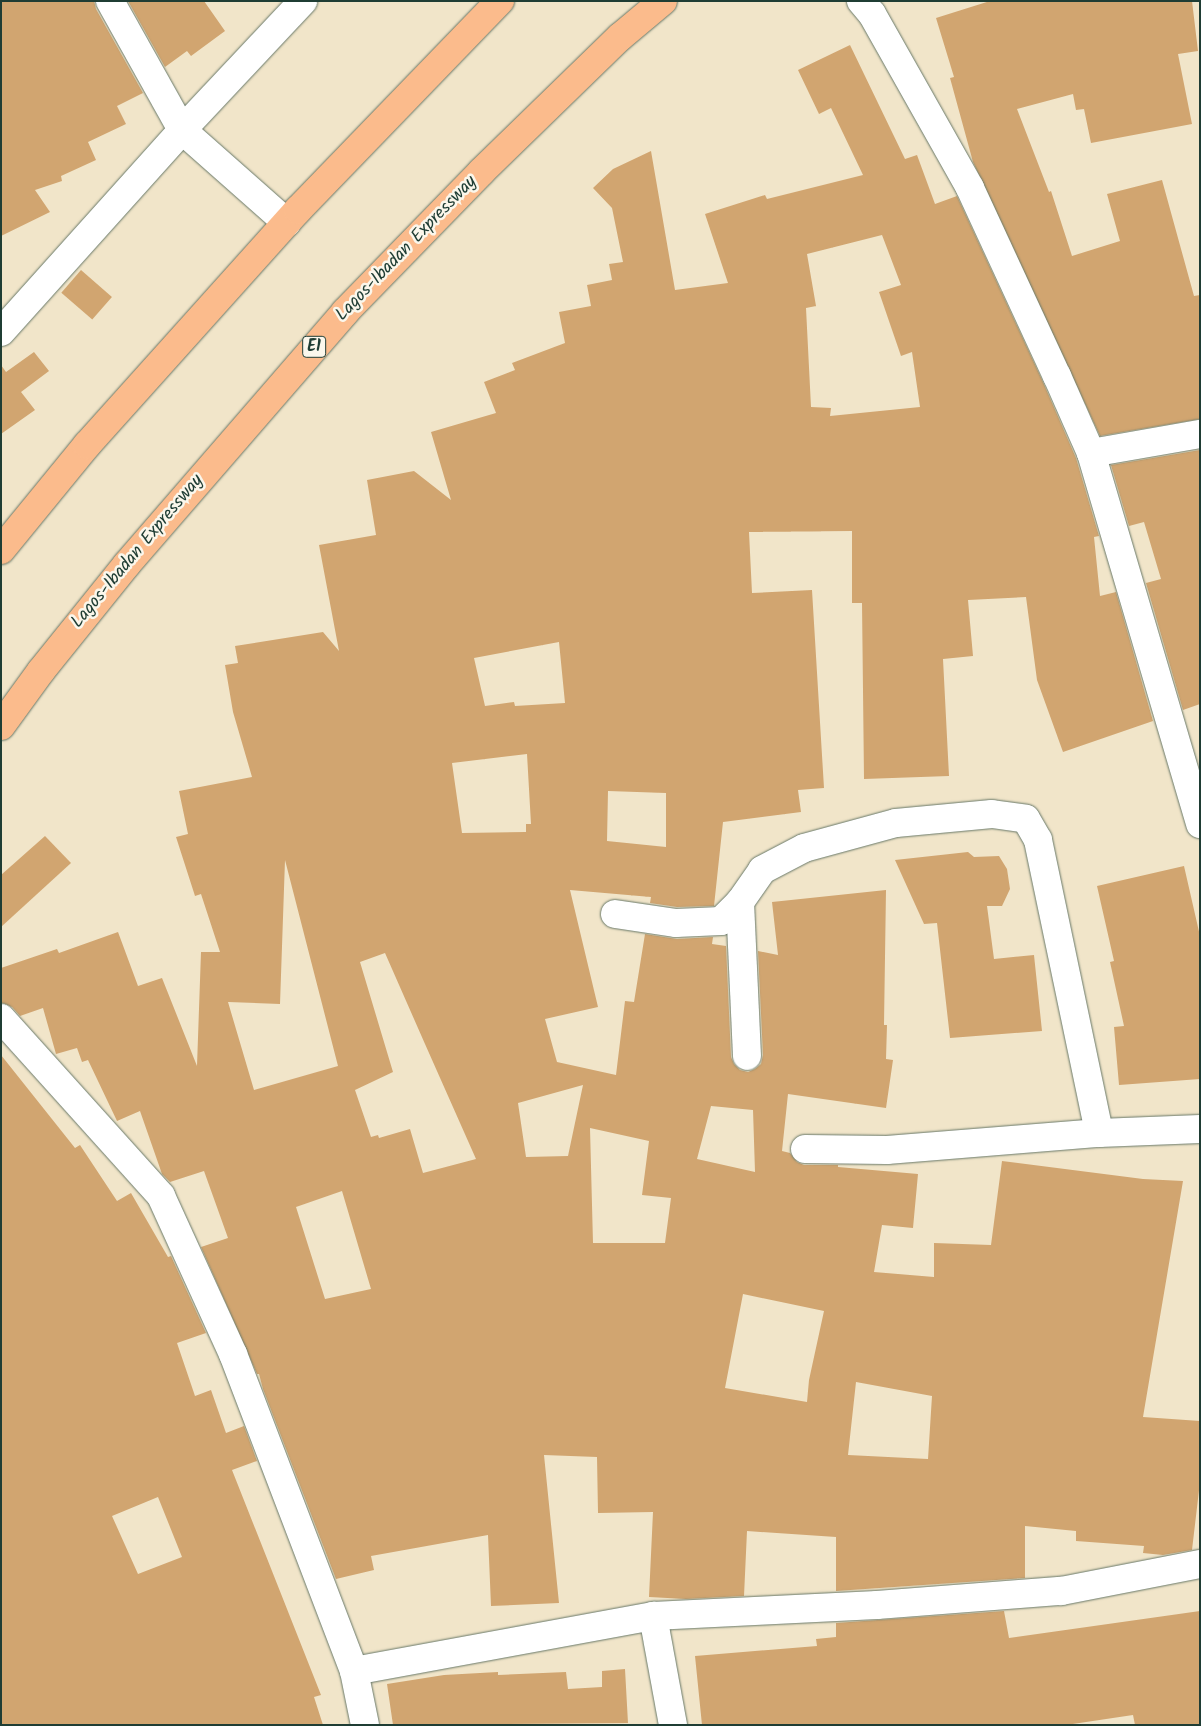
<!DOCTYPE html>
<html>
<head>
<meta charset="utf-8">
<style>
	body { margin:0 }
	#map { position:relative; width:1201px; height:1726px; overflow:hidden; background:#f1e5c9; font-family:Kalam,sans-serif }
	div>[style] { position:absolute }
	[style*='--x'] { left:calc(var(--x)*1px); top:calc(var(--y)*1px); width:calc(var(--w)*1px); rotate:calc(var(--a)*1deg) }
	.building>* { inset:0; background:#d1a570; transform-origin:0 0 }
	.roads { filter:drop-shadow(0 0 1px #687868) drop-shadow(0 0 1px #687868) }
	.minor>* { height:28px; margin:-14px; padding:0 14px; transform-origin:14px; border-radius:14px; background:#fff }
	.tertiary>* { height:28px; margin:-14px; padding:0 14px; transform-origin:14px; border-radius:14px; background:#fff }
	.motorway>* { height:28px; margin:-14px; padding:0 14px; transform-origin:14px; border-radius:14px; background:#fbbb8c }
	span { translate:-50% -50%; white-space:nowrap; text-align:center; line-height:1.15; -webkit-text-stroke:5px #fbf7ec; paint-order:stroke }
	.shield-label span { padding:1px 4px; background:#fbf7ec; border:1px solid; border-radius:4px; -webkit-text-stroke-width:0 }
	.shield-label { font-size:16px; color:#1f3d34; font-weight:700 }
	.street-label { font-size:18px; color:#1f3d34 }
	.frame { position:absolute; inset:0; border:2px solid #1f3d34; pointer-events:none }
</style>
</head>
<body>
<div id="map">
	<div class="building">
		<div style="clip-path:polygon(1px 1px,94px 1px,96px 9px,143px 93px,117px 106px,126px 124px,88px 142px,96px 160px,61px 176px,62px 181px,35px 190px,50px 212px,1px 236px)"></div>
		<div style="clip-path:polygon(128px 1px,204px 1px,225px 31px,191px 56px,187px 51px,165px 67px)"></div>
		<div style="clip-path:polygon(990px 1px,1192px 1px,1198px 51px,1178px 54px,1192px 124px,1091px 143px,1084px 109px,1076px 110px,1073px 94px,1017px 109px,1049px 192px,1051px 191px,1072px 256px,1120px 241px,1107px 194px,1162px 180px,1194px 296px,1200px 295px,1200px 419px,1100px 436px,973px 162px,950px 78px,954px 77px,936px 18px)"></div>
		<div style="clip-path:polygon(evenodd,850px 45px,905px 159px,917px 155px,935px 204px,957px 196px,1043px 382px,1076px 458px,1099px 536px,1094px 537px,1100px 596px,1116px 592px,1153px 721px,1063px 752px,1037px 680px,1026px 597px,968px 600px,973px 656px,943px 659px,949px 776px,864px 779px,862px 603px,852px 603px,852px 531px,749px 532px,752px 593px,812px 590px,824px 788px,798px 790px,801px 812px,723px 822px,714px 906px,677px 907px,650px 903px,651px 897px,570px 890px,598px 1007px,545px 1019px,557px 1062px,616px 1075px,625px 1001px,634px 1002px,645px 934px,677px 939px,713px 937px,712px 944px,726px 946px,731px 1057px,734px 1064px,740px 1070px,748px 1072px,755px 1069px,761px 1064px,763px 1055px,758px 951px,778px 955px,772px 902px,886px 890px,884px 1025px,887px 1025px,886px 1059px,893px 1060px,886px 1108px,788px 1094px,782px 1151px,790px 1153px,797px 1162px,804px 1165px,838px 1165px,838px 1167px,918px 1174px,913px 1228px,882px 1225px,874px 1272px,934px 1277px,934px 1243px,991px 1245px,1002px 1161px,1143px 1179px,1183px 1181px,1143px 1417px,1200px 1421px,1200px 1482px,1192px 1550px,1163px 1555px,1143px 1553px,1144px 1546px,1076px 1541px,1076px 1531px,1025px 1526px,1025px 1578px,836px 1591px,836px 1537px,747px 1531px,744px 1596px,686px 1599px,649px 1597px,653px 1512px,598px 1513px,597px 1457px,544px 1455px,559px 1603px,491px 1606px,488px 1535px,371px 1556px,374px 1570px,336px 1579px,263px 1389px,259px 1374px,257px 1374px,201px 1247px,228px 1238px,204px 1171px,170px 1182px,162px 1174px,140px 1111px,117px 1121px,88px 1060px,82px 1062px,77px 1048px,56px 1054px,43px 1008px,20px 1016px,12px 1007px,1px 1003px,1px 968px,57px 949px,59px 953px,118px 932px,138px 986px,162px 978px,197px 1066px,201px 952px,220px 952px,201px 894px,195px 896px,176px 837px,188px 834px,179px 791px,252px 777px,233px 712px,225px 665px,238px 663px,235px 646px,323px 632px,339px 651px,319px 545px,376px 535px,367px 480px,414px 471px,451px 500px,431px 432px,496px 413px,484px 382px,515px 370px,512px 363px,565px 343px,559px 312px,591px 306px,587px 285px,612px 280px,609px 264px,623px 262px,612px 208px,593px 188px,613px 169px,651px 151px,675px 290px,728px 283px,705px 214px,765px 195px,767px 199px,863px 175px,831px 108px,819px 114px,798px 70px,850px 45px,882px 235px,901px 285px,879px 292px,901px 356px,912px 352px,920px 407px,830px 416px,831px 408px,811px 407px,806px 308px,816px 306px,807px 254px,882px 235px,850px 45px,559px 642px,565px 703px,515px 706px,514px 702px,485px 706px,474px 658px,559px 642px,850px 45px,527px 754px,531px 824px,526px 824px,526px 832px,462px 833px,452px 763px,527px 754px,850px 45px,608px 791px,666px 793px,666px 847px,607px 841px,608px 791px,850px 45px,285px 860px,338px 1066px,254px 1090px,228px 1002px,280px 1004px,285px 860px,850px 45px,385px 953px,425px 1044px,476px 1159px,423px 1173px,410px 1129px,379px 1138px,378px 1135px,371px 1137px,355px 1090px,393px 1072px,360px 962px,385px 953px,850px 45px,583px 1085px,568px 1156px,526px 1157px,518px 1103px,583px 1085px,850px 45px,711px 1106px,753px 1110px,755px 1172px,697px 1159px,711px 1106px,850px 45px,590px 1128px,649px 1141px,642px 1195px,671px 1198px,665px 1243px,593px 1243px,590px 1128px,850px 45px,342px 1191px,371px 1289px,325px 1299px,296px 1207px,342px 1191px,850px 45px,743px 1294px,824px 1311px,809px 1380px,807px 1402px,725px 1388px,743px 1294px,850px 45px,856px 1382px,932px 1396px,928px 1459px,848px 1455px,856px 1382px)"></div>
		<div style="left:81px;top:270px;width:41px;height:30px;rotate:41deg"></div>
		<div style="clip-path:polygon(34px 352px,49px 371px,21px 392px,35px 410px,1px 434px,1px 365px,6px 372px)"></div>
		<div style="clip-path:polygon(1200px 450px,1200px 704px,1183px 710px,1146px 583px,1161px 579px,1144px 522px,1129px 526px,1111px 465px)"></div>
		<div style="clip-path:polygon(45px 836px,71px 863px,1px 927px,1px 875px)"></div>
		<div style="clip-path:polygon(968px 852px,974px 857px,999px 856px,1007px 869px,1010px 889px,1002px 906px,987px 906px,994px 959px,1034px 955px,1042px 1031px,950px 1038px,937px 923px,924px 924px,895px 860px)"></div>
		<div style="clip-path:polygon(1184px 866px,1200px 936px,1200px 1079px,1119px 1085px,1114px 1027px,1124px 1026px,1110px 962px,1114px 961px,1097px 886px)"></div>
		<div style="clip-path:polygon(evenodd,1px 1055px,75px 1148px,80px 1145px,117px 1201px,131px 1193px,168px 1257px,171px 1256px,206px 1333px,177px 1343px,195px 1396px,211px 1390px,226px 1433px,244px 1426px,257px 1461px,232px 1470px,321px 1695px,314px 1697px,323px 1725px,1px 1725px,1px 1055px,158px 1497px,182px 1557px,138px 1574px,112px 1516px,158px 1497px)"></div>
		<div style="clip-path:polygon(1004px 1611px,1009px 1638px,1200px 1611px,1200px 1725px,1135px 1725px,1133px 1715px,1066px 1725px,702px 1725px,695px 1656px,817px 1646px,816px 1639px,836px 1637px,836px 1623px)"></div>
		<div style="clip-path:polygon(625px 1669px,628px 1723px,393px 1725px,387px 1684px,444px 1675px,498px 1672px,498px 1675px,566px 1672px,568px 1689px,602px 1687px,602px 1671px)"></div>
	</div>
	<div class="roads">
		<div class="minor">
			<div style="--x:110;--y:1;--w:148;--a:60.8"></div>
			<div style="--x:182;--y:130;--w:140;--a:41.5"></div>
			<div style="--x:861;--y:1;--w:17;--a:50"></div>
			<div style="--x:872;--y:14;--w:200;--a:60.6"></div>
			<div style="--x:970;--y:188;--w:207;--a:65.2"></div>
			<div style="--x:1057;--y:376;--w:84;--a:66.2"></div>
			<div style="--x:1091;--y:453;--w:387;--a:73.6"></div>
			<div style="--x:1;--y:332;--w:271;--a:-48.1"></div>
			<div style="--x:182;--y:130;--w:177;--a:-46.8"></div>
			<div style="--x:1091;--y:453;--w:111;--a:-9.9"></div>
			<div style="--x:740;--y:902;--w:154;--a:87.4"></div>
			<div style="--x:615;--y:914;--w:62;--a:8.4"></div>
			<div style="--x:676;--y:923;--w:45;--a:-2.5"></div>
			<div style="--x:721;--y:921;--w:27;--a:-45"></div>
			<div style="--x:740;--y:902;--w:39;--a:-55"></div>
			<div style="--x:762;--y:870;--w:47;--a:-27.6"></div>
			<div style="--x:804;--y:848;--w:95;--a:-15.2"></div>
			<div style="--x:896;--y:823;--w:96;--a:-5.4"></div>
			<div style="--x:992;--y:814;--w:34;--a:8"></div>
			<div style="--x:1026;--y:819;--w:24;--a:60"></div>
			<div style="--x:1038;--y:840;--w:299;--a:78.2"></div>
			<div style="--x:805;--y:1149;--w:82;--a:0.7"></div>
			<div style="--x:887;--y:1150;--w:213;--a:-4.6"></div>
			<div style="--x:1099;--y:1133;--w:101;--a:-2.3"></div>
			<div style="--x:653;--y:1616;--w:111;--a:79.6"></div>
			<div style="--x:354;--y:1671;--w:304;--a:-10.4"></div>
			<div style="--x:653;--y:1616;--w:224;--a:-2.8"></div>
			<div style="--x:877;--y:1605;--w:185;--a:-4.4"></div>
			<div style="--x:1061;--y:1591;--w:142;--a:-11"></div>
		</div>
		<div class="tertiary">
			<div style="--x:1;--y:1018;--w:239;--a:48"></div>
			<div style="--x:161;--y:1196;--w:174;--a:65.5"></div>
			<div style="--x:233;--y:1354;--w:339;--a:69.1"></div>
			<div style="--x:354;--y:1671;--w:55;--a:78.5"></div>
		</div>
		<div class="motorway">
			<div style="--x:1;--y:550;--w:136;--a:-50.7"></div>
			<div style="--x:87;--y:445;--w:316;--a:-48.1"></div>
			<div style="--x:298;--y:210;--w:291;--a:-46"></div>
			<div style="--x:1;--y:726;--w:68;--a:-54"></div>
			<div style="--x:41;--y:671;--w:137;--a:-51.2"></div>
			<div style="--x:127;--y:564;--w:333;--a:-49.1"></div>
			<div style="--x:345;--y:312;--w:195;--a:-45.8"></div>
			<div style="--x:481;--y:172;--w:194;--a:-44.2"></div>
			<div style="--x:620;--y:37;--w:56;--a:-39.9"></div>
		</div>
	</div>
	<div class="shield-label">
		<span style="left:314px;top:347px">E1</span>
	</div>
	<div class="street-label">
		<span style="left:407px;top:249px;rotate:-46deg">Lagos-Ibadan Expressway</span>
		<span style="left:138px;top:552px;rotate:-50deg">Lagos-Ibadan Expressway</span>
	</div>
	<div class="frame"></div>
</div>
</body>
</html>
